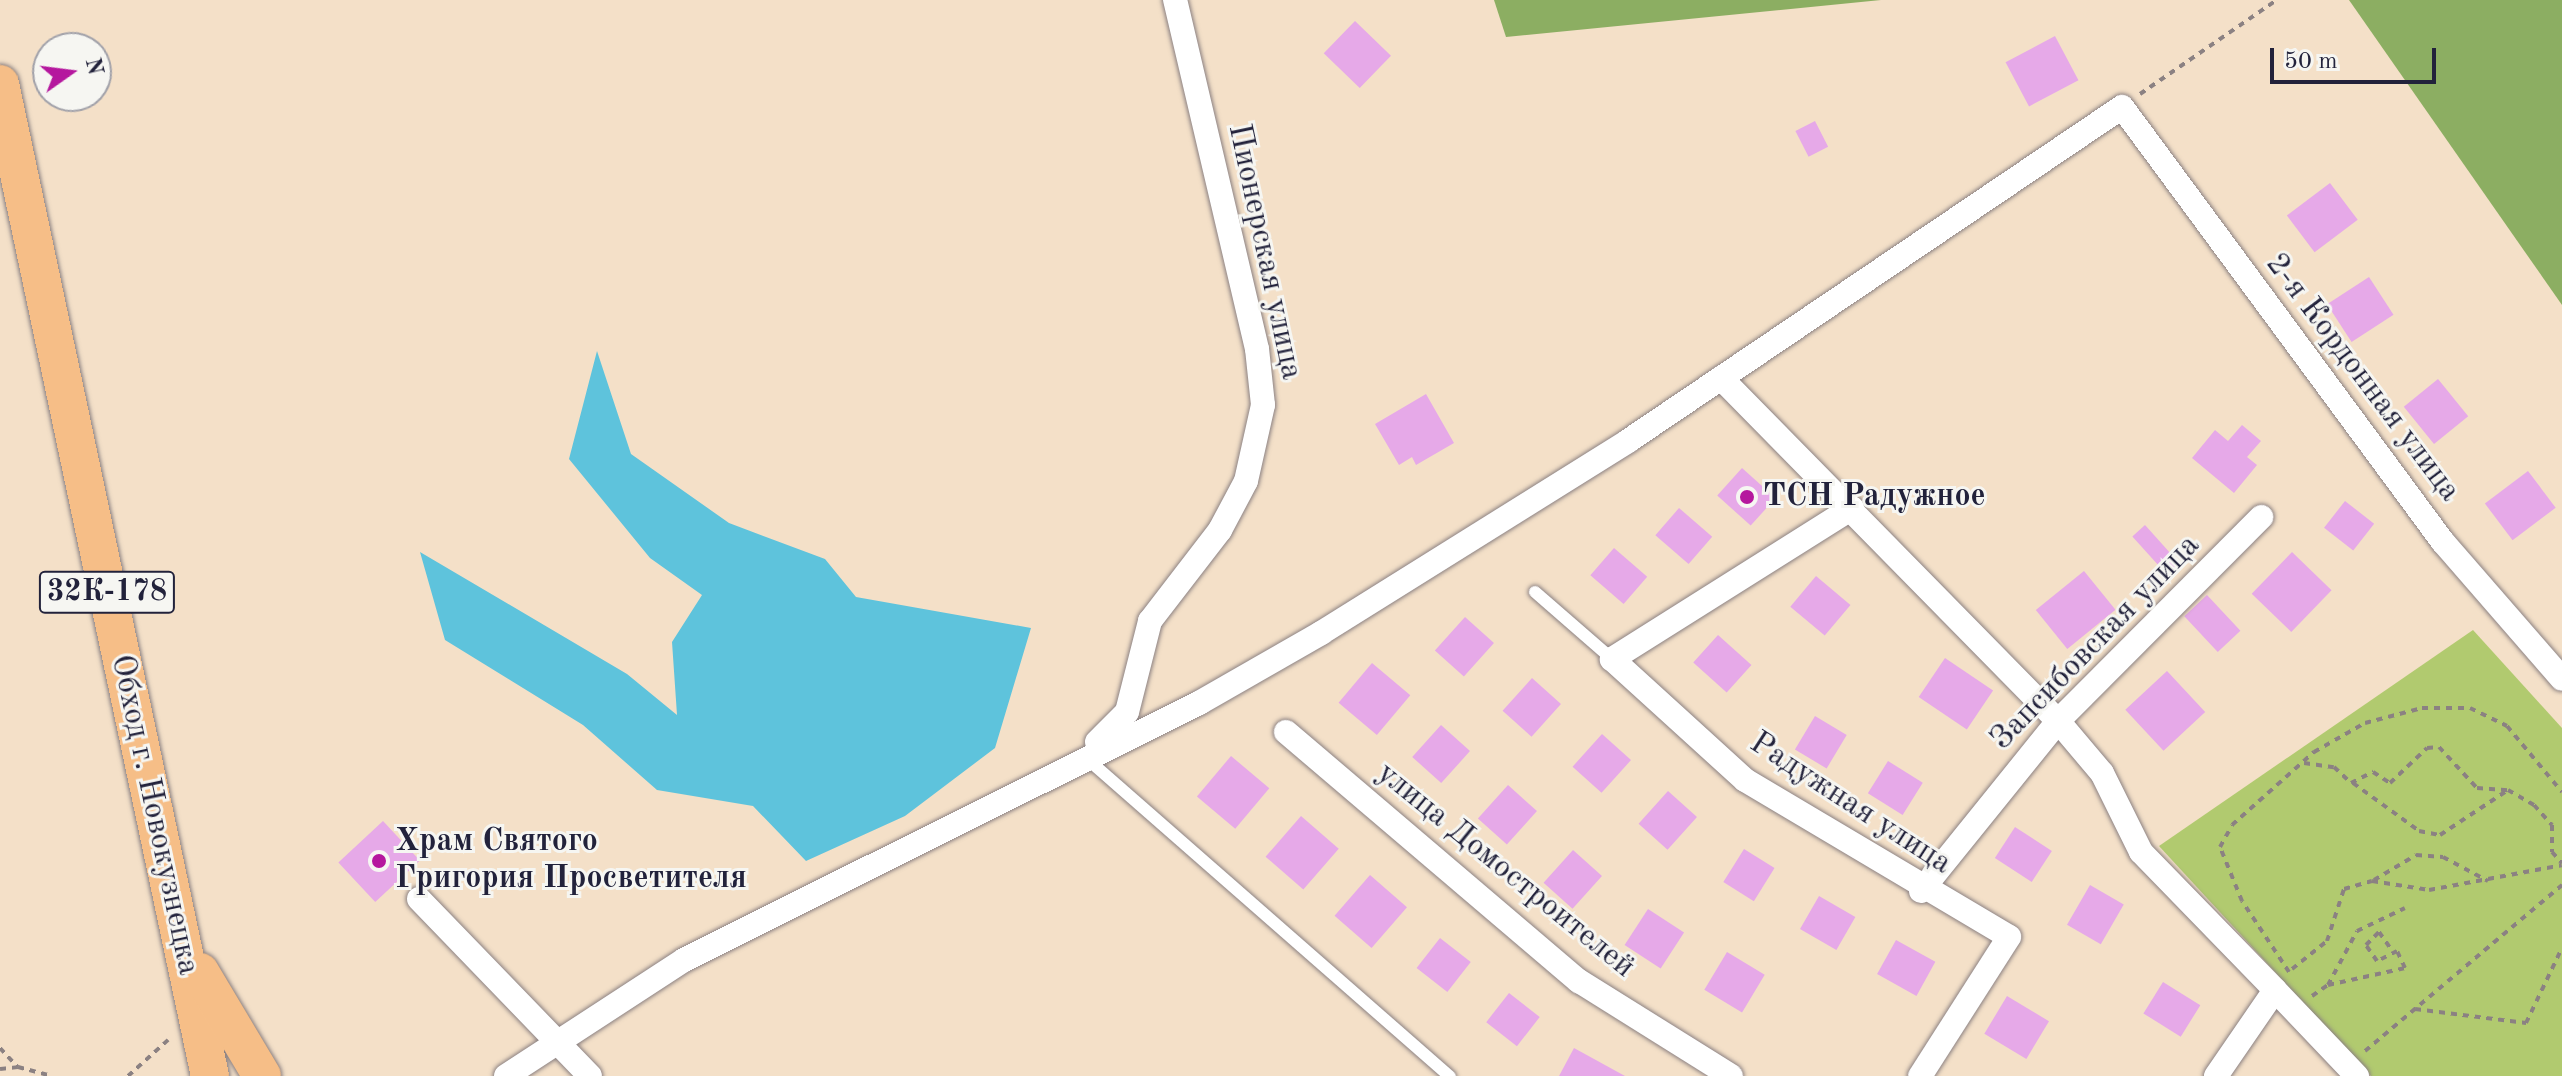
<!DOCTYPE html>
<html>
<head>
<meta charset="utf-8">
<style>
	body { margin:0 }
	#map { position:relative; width:2562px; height:1076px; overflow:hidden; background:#f4e0c8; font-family:"Old Standard TT",serif }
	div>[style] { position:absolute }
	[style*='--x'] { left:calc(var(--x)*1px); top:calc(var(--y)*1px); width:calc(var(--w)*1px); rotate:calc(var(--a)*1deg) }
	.green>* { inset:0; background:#b1ca6f }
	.forest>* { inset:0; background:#8cae62 }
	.water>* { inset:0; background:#5ec3dc }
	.building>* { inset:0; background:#e6a9e8; transform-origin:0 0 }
	.path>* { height:4px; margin-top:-2px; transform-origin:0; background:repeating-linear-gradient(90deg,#8b8182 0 6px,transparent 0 12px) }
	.roads { filter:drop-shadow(0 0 2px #8b8182) drop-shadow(0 0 2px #8b8182) }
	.service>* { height:12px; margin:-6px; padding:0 6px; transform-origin:6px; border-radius:6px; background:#fff }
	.minor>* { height:24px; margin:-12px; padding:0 12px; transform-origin:12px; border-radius:12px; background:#fff }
	.primary>* { height:38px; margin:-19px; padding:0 19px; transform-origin:19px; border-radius:19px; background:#f6be87 }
	.dots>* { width:22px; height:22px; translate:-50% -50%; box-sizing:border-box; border:4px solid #f6f6f2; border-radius:50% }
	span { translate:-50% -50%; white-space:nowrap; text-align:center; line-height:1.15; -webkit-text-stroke:6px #f6f6f2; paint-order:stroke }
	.shield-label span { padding:2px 6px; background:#f6f6f2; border:2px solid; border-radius:6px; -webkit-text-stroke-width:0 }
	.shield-label { font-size:30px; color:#22223b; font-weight:700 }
	.street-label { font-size:32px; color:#22223b }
	.poi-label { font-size:32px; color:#22223b; font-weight:700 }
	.left { translate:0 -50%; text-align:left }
	.north { position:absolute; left:32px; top:32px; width:80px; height:80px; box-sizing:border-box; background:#f6f6f2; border:2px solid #a1a1a9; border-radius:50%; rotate:76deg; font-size:22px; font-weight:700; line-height:32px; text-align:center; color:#22223b }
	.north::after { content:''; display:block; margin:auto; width:28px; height:36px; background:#b5179e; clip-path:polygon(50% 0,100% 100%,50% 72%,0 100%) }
	.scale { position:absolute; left:2270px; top:48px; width:166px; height:36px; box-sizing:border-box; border:4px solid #22223b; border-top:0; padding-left:10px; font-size:24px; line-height:28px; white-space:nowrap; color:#22223b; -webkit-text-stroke:6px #f6f6f2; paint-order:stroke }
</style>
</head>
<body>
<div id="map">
	<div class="green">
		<div style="clip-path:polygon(2473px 630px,2562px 728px,2562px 1076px,2371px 1076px,2159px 846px)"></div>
	</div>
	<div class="forest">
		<div style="clip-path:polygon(1494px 0,1881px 0,1506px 37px)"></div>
		<div style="clip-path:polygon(2349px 0,2562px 0,2562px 305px)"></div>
	</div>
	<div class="water">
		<div style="clip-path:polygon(597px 351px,631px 454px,729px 523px,825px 559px,856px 597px,1031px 628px,995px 748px,905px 816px,806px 861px,753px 806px,657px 790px,583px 725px,445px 640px,420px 552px,627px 674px,677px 715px,672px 642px,702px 595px,650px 558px,569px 459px)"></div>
	</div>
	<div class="building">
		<div style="left:1355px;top:21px;width:50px;height:45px;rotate:44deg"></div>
		<div style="left:2055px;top:36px;width:50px;height:56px;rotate:62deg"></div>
		<div style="left:1815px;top:121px;width:29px;height:22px;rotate:63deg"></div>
		<div style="left:2330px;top:183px;width:46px;height:54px;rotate:53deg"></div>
		<div style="left:2369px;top:277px;width:45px;height:50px;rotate:57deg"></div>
		<div style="left:2438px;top:379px;width:48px;height:44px;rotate:51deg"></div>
		<div style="clip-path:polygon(1426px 394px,1454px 443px,1416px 465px,1412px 457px,1399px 465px,1375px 424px)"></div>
		<div style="clip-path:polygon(2242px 425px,2261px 441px,2247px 457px,2257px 465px,2234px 493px,2192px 458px,2215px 430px,2228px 441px)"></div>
		<div style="left:1742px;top:468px;width:45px;height:37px;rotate:42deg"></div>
		<div style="left:2528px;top:471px;width:46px;height:54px;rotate:53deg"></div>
		<div style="left:2345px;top:501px;width:37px;height:34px;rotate:38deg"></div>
		<div style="left:1679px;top:508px;width:44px;height:36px;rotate:41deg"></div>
		<div style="left:2145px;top:525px;width:54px;height:17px;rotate:48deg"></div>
		<div style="left:1614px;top:548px;width:44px;height:36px;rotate:41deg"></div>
		<div style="left:2292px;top:552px;width:55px;height:58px;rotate:44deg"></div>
		<div style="left:2084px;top:571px;width:50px;height:62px;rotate:51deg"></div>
		<div style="left:1816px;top:576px;width:45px;height:40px;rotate:40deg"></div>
		<div style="left:2207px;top:595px;width:49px;height:31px;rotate:47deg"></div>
		<div style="left:1465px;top:617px;width:39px;height:45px;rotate:42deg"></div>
		<div style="left:1718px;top:635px;width:45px;height:37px;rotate:42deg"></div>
		<div style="left:1945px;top:658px;width:58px;height:47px;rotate:34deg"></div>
		<div style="left:1372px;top:663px;width:50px;height:52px;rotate:40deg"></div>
		<div style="left:2167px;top:671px;width:56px;height:57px;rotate:47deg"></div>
		<div style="left:1532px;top:678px;width:39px;height:44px;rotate:42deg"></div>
		<div style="left:1815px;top:716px;width:37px;height:39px;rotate:31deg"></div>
		<div style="left:1441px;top:725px;width:39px;height:43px;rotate:42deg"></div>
		<div style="left:1602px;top:734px;width:39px;height:44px;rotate:42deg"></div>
		<div style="left:1231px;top:756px;width:50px;height:53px;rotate:40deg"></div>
		<div style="left:1888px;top:761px;width:41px;height:38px;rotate:32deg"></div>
		<div style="left:1508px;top:785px;width:39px;height:45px;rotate:42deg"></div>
		<div style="left:1668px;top:791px;width:39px;height:44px;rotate:42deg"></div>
		<div style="left:1301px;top:816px;width:50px;height:54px;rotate:41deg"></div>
		<div style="left:383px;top:821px;width:54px;height:61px;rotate:47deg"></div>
		<div style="left:2015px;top:827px;width:44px;height:37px;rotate:33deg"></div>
		<div style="left:1744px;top:849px;width:36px;height:39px;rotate:32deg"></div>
		<div style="left:1573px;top:850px;width:39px;height:44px;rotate:42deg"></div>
		<div style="left:1370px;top:875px;width:49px;height:54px;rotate:41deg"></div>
		<div style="left:2090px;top:885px;width:39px;height:46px;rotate:30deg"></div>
		<div style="left:1819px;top:896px;width:42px;height:38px;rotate:30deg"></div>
		<div style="left:1648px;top:909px;width:43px;height:43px;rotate:33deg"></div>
		<div style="left:1440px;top:938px;width:39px;height:38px;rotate:38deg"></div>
		<div style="left:1896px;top:940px;width:45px;height:39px;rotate:29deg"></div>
		<div style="left:1727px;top:952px;width:44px;height:44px;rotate:31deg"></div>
		<div style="left:2163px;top:982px;width:44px;height:37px;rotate:32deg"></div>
		<div style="left:1509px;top:993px;width:39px;height:37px;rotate:38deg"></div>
		<div style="left:2007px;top:996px;width:49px;height:44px;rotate:31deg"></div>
		<div style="clip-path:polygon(1574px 1048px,1625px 1076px,1559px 1076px)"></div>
	</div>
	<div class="path">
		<div style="--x:2140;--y:94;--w:166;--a:-34.5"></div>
		<div style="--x:2304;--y:763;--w:30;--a:8"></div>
		<div style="--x:2334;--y:767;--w:23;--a:43"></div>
		<div style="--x:2351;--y:783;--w:25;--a:-27"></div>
		<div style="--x:2373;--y:772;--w:20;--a:33"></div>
		<div style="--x:2390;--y:783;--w:51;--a:-43.4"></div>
		<div style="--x:2427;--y:748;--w:12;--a:-5"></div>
		<div style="--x:2439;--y:747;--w:56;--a:47.2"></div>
		<div style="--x:2477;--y:788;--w:31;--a:4"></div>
		<div style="--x:2508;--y:790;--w:30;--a:30"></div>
		<div style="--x:2534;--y:805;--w:27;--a:48"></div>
		<div style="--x:2552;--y:825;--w:27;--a:90"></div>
		<div style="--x:2552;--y:852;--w:15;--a:48"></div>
		<div style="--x:2353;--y:783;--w:82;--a:36"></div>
		<div style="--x:2419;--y:831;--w:21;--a:11"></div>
		<div style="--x:2440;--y:835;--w:82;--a:-33.5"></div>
		<div style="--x:2374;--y:880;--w:49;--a:-30.8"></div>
		<div style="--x:2416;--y:855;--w:27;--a:4"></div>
		<div style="--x:2443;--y:857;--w:51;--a:28.1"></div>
		<div style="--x:2292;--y:969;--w:45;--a:-38.7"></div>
		<div style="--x:2327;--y:941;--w:55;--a:-71.9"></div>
		<div style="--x:2344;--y:889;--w:29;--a:-16"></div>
		<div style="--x:2372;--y:881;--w:58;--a:9"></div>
		<div style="--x:2429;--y:890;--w:135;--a:-10.6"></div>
		<div style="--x:2289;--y:972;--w:85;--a:-123.5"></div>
		<div style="--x:2242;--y:901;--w:58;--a:-112.2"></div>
		<div style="--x:2220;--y:847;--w:25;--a:-61"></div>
		<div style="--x:2232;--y:825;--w:110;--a:-41.7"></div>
		<div style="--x:2314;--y:752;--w:59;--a:-29.6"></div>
		<div style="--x:2365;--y:723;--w:59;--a:-14.7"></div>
		<div style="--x:2422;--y:708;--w:48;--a:0"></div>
		<div style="--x:2470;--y:708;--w:41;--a:25.9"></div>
		<div style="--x:2507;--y:726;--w:86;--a:50.2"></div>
		<div style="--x:2328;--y:985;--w:79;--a:-12.4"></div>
		<div style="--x:2405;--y:968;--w:19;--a:-115"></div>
		<div style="--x:2397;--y:951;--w:22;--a:153"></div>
		<div style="--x:2377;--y:961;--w:19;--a:-125"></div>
		<div style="--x:2366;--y:945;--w:18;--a:-45"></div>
		<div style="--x:2379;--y:932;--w:21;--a:55"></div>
		<div style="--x:2312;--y:996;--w:19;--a:-35"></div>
		<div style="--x:2328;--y:985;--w:61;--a:-61.8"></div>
		<div style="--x:2357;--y:931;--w:53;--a:-25.6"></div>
		<div style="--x:2415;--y:1009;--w:112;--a:7.2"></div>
		<div style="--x:2526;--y:1023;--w:83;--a:-64.4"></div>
		<div style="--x:0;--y:1048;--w:26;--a:47"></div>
		<div style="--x:18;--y:1067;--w:34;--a:15"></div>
		<div style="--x:2365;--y:1051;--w:258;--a:-40.1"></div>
		<div style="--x:0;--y:1069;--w:18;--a:-6"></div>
		<div style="--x:128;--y:1076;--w:54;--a:-42"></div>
	</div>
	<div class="roads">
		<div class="service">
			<div style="--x:1535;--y:592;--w:102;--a:41"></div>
			<div style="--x:1085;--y:757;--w:485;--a:41.2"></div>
		</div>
		<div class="minor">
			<div style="--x:1721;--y:378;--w:481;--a:45.5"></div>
			<div style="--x:2058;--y:721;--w:68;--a:49.8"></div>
			<div style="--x:2102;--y:773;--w:88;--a:63.7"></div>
			<div style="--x:2141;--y:852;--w:192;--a:45.8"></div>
			<div style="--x:1852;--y:508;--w:284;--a:147.8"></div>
			<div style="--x:1612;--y:659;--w:180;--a:42.3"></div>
			<div style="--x:1745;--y:780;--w:307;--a:30.7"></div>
			<div style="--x:2009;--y:937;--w:165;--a:122.6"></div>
			<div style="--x:1286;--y:732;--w:385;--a:40.4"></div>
			<div style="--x:1579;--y:981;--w:179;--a:32"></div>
			<div style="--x:1097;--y:742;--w:42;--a:-45"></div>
			<div style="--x:1127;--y:712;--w:94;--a:-75.8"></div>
			<div style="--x:1150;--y:621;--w:115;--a:-52.4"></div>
			<div style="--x:1220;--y:530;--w:55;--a:-62"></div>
			<div style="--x:1246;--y:481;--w:78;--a:-77.4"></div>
			<div style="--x:1263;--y:405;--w:56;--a:-96.1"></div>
			<div style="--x:1257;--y:349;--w:359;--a:-103.2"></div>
			<div style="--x:1921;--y:891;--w:218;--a:-51.1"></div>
			<div style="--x:2058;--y:721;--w:288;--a:-45.1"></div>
			<div style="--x:419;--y:899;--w:246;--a:46"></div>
			<div style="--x:506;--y:1076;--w:212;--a:-33.1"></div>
			<div style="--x:684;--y:960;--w:576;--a:-26.52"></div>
			<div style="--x:1199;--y:703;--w:141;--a:-29.8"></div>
			<div style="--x:1321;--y:633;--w:362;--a:-32"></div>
			<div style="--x:1628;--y:441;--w:596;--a:-34.06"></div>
			<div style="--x:2122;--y:107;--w:541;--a:53.58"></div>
			<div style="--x:2443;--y:542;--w:181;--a:49"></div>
			<div style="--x:2216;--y:1076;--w:104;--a:-55.5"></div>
			<div style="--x:2275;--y:990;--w:119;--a:46.4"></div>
		</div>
		<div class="primary">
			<div style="--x:0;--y:84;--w:1014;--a:78.05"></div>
			<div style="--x:200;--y:972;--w:121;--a:59.2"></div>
		</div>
	</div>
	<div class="dots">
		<div style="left:1747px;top:497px;background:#b5179e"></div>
		<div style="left:379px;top:861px;background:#b5179e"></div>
	</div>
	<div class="shield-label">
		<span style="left:107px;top:592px">32К-178</span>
	</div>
	<div class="street-label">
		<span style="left:1264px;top:252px;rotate:78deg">Пионерская улица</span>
		<span style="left:2362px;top:378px;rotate:53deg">2-я Кордонная улица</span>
		<span style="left:2096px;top:643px;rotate:-46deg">Запсибовская улица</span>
		<span style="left:1850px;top:804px;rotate:33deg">Радужная улица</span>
		<span style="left:154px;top:815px;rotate:78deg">Обход г. Новокузнецка</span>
		<span style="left:1505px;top:871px;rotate:39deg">улица Домостроителей</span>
	</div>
	<div class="poi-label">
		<span class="left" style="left:1763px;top:497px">ТСН Радужное</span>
		<span class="left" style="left:395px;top:861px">Храм Святого<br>Григория Просветителя</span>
	</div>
	<div class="north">N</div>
	<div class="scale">50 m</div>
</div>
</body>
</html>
